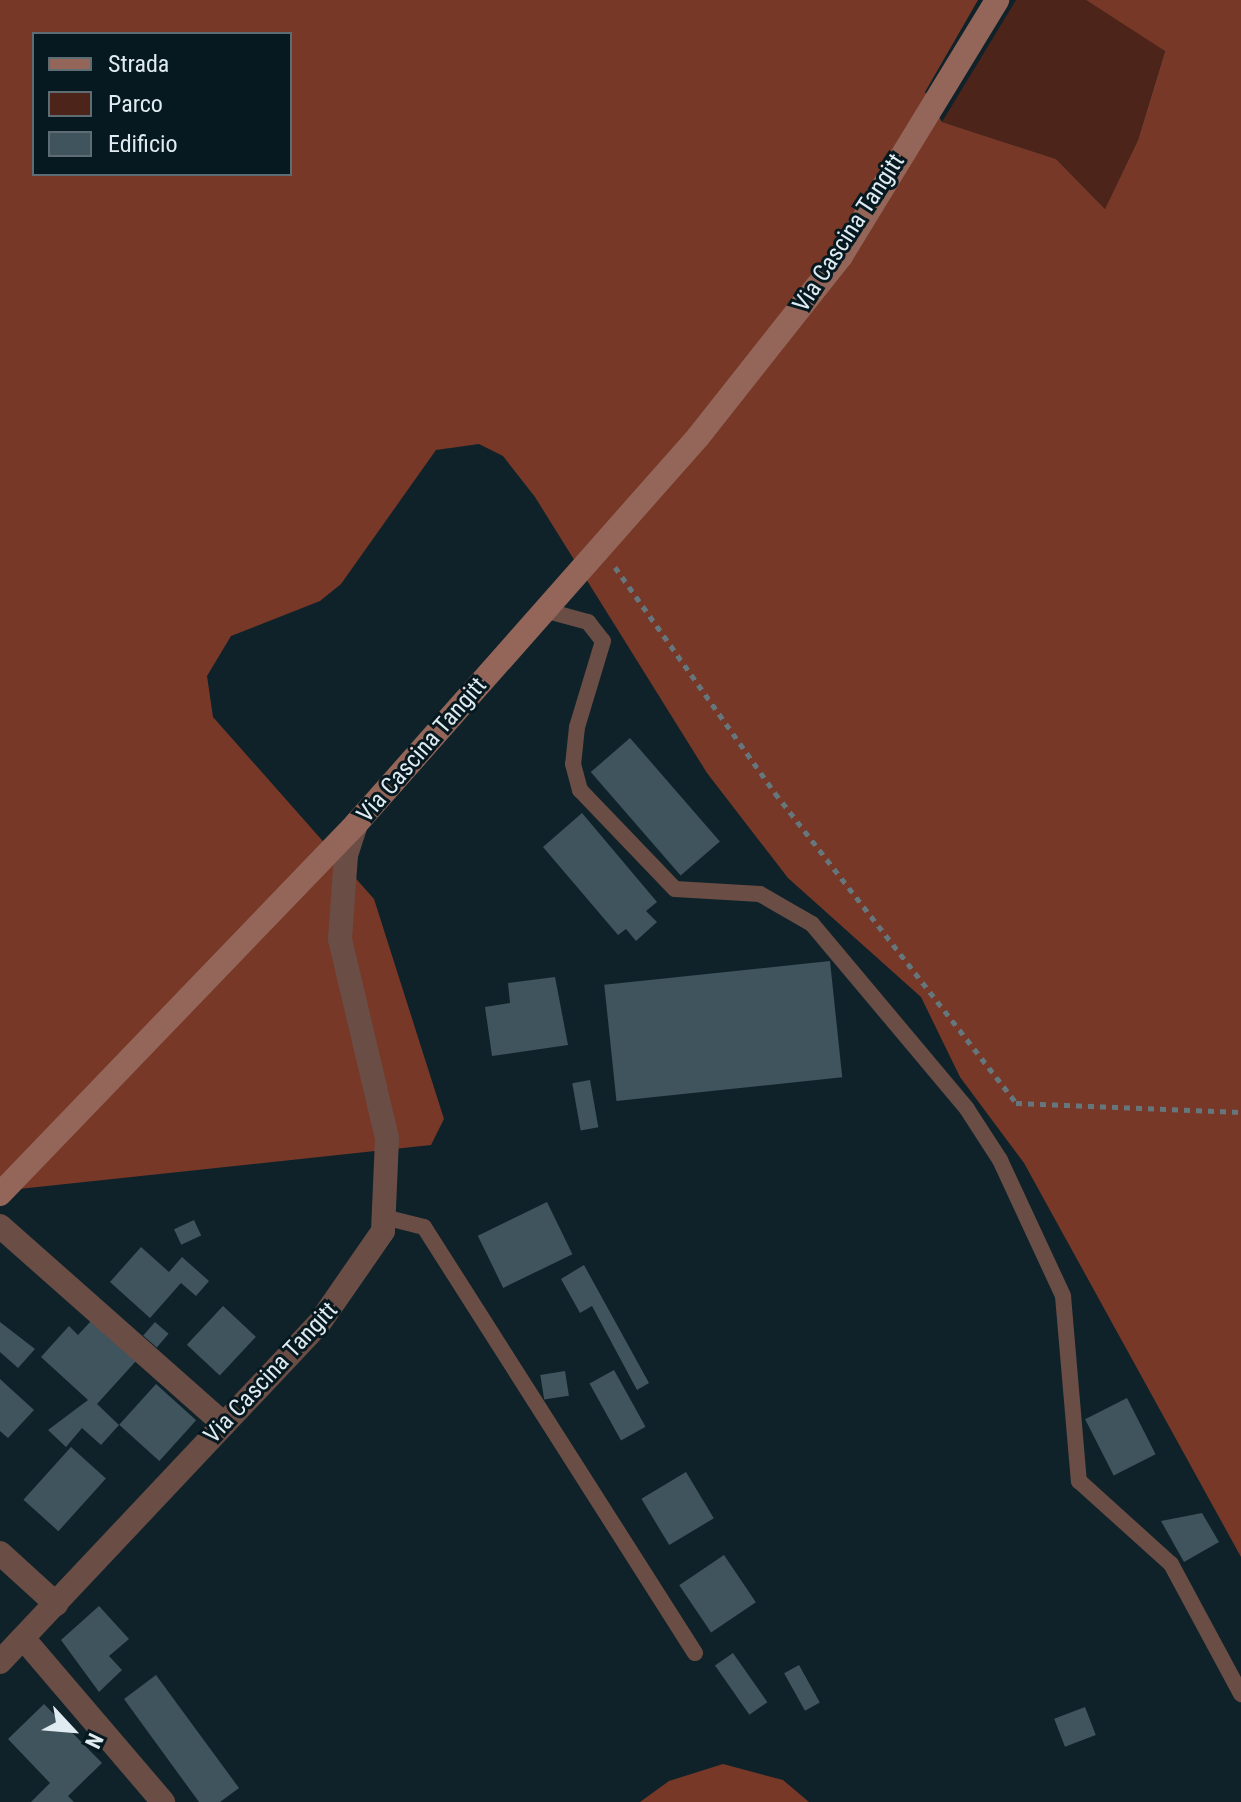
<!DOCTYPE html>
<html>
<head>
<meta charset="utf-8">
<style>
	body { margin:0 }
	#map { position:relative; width:1241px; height:1802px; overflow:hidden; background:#0f222a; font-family:"Roboto Condensed",sans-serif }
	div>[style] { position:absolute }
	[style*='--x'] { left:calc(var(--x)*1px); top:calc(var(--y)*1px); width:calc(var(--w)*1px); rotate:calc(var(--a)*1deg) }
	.green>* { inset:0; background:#4d2419 }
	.forest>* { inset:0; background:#773827 }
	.building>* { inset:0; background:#3f545d; transform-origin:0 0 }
	.path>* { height:5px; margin-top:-2.5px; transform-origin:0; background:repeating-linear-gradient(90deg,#66767d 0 6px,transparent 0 12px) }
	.lane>* { height:16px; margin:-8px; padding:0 8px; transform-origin:8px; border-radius:8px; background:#6a4d45 }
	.street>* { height:24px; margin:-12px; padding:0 12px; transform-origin:12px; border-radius:12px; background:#6a4d45 }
	.secondary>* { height:24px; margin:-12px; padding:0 12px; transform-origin:12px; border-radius:12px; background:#946659 }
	span { translate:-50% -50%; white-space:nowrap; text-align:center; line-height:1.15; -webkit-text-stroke:6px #061920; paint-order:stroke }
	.street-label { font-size:24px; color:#dfebf0 }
	.legend { position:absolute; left:32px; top:32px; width:260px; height:144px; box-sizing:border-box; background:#061920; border:2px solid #5d6d73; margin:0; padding:10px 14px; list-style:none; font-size:24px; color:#dfebf0 }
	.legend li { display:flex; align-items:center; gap:16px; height:40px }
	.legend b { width:40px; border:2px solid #5d6d73 }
	.north { position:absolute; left:32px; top:1690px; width:80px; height:80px; -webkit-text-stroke:6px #061920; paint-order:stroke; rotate:116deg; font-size:22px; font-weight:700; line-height:32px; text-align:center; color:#dfebf0 }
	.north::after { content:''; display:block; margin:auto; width:28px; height:36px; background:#dfebf0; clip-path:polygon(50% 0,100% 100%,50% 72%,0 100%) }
</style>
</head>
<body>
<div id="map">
	<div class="green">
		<div style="clip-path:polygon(1016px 0,1086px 0,1165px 50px,1138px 140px,1105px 209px,1056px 159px,942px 122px)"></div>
	</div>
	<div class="forest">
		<div style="clip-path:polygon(evenodd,0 0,978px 0,925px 92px,942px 122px,1056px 159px,1105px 209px,1138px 140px,1165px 51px,1086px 0,1241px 0,1241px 1557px,1024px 1163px,960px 1077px,921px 997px,788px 878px,707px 773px,535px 497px,503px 456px,479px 444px,436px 450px,341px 584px,320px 601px,231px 636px,207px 676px,213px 717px,374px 899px,444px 1119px,431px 1145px,0 1191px,0 0,34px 34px,290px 34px,290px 174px,34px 174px,34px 34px)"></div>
		<div style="clip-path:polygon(723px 1764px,783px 1780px,809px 1802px,640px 1802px,669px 1781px)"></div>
	</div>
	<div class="building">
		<div style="left:630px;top:738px;width:137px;height:52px;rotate:49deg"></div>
		<div style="clip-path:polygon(582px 813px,657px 902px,646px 911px,657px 922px,636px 941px,626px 929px,618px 935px,543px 847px)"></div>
		<div style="left:830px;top:961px;width:117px;height:227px;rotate:84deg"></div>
		<div style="clip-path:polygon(555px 977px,568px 1045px,492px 1056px,485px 1007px,510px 1003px,508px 983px)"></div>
		<div style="left:590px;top:1080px;width:48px;height:18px;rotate:80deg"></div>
		<div style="left:547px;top:1202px;width:58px;height:77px;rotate:64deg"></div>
		<div style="left:194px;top:1220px;width:17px;height:22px;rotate:65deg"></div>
		<div style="clip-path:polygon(141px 1247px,169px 1272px,182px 1257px,209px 1281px,196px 1296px,181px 1283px,150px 1318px,110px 1282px)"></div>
		<div style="clip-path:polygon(584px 1265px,649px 1383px,637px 1390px,592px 1306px,580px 1313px,561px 1279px)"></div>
		<div style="left:223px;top:1306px;width:45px;height:53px;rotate:43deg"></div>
		<div style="clip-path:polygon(91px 1321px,136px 1361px,97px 1404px,119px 1425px,101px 1445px,82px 1428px,66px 1447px,48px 1430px,88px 1400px,41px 1357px,69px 1326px,78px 1335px)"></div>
		<div style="clip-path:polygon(0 1322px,35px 1349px,18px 1368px,0 1352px)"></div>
		<div style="left:155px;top:1322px;width:18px;height:18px;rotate:41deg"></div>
		<div style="left:614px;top:1370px;width:65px;height:28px;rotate:61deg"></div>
		<div style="left:565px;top:1371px;width:25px;height:25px;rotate:81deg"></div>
		<div style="clip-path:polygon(0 1379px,34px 1410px,8px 1438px,0 1431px)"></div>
		<div style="left:156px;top:1384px;width:54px;height:55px;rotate:42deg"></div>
		<div style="left:1127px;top:1398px;width:63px;height:47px;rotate:63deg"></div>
		<div style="left:71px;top:1447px;width:47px;height:71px;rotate:42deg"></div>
		<div style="left:686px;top:1472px;width:54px;height:52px;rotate:59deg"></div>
		<div style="clip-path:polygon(1202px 1513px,1219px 1542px,1184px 1562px,1161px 1521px)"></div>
		<div style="left:724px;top:1555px;width:57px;height:54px;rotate:56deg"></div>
		<div style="clip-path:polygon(99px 1606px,129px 1639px,109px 1656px,122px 1670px,99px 1692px,61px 1640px)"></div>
		<div style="left:733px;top:1653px;width:60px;height:22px;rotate:55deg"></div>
		<div style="left:799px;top:1665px;width:43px;height:17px;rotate:61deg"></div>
		<div style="clip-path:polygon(156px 1675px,239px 1788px,220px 1802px,199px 1802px,124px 1699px)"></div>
		<div style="clip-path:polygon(44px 1704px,102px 1763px,68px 1796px,74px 1802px,31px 1802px,50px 1783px,8px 1739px)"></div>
		<div style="left:1085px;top:1707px;width:30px;height:33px;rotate:69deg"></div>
	</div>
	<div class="path">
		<div style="--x:615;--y:567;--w:277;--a:54.7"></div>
		<div style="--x:775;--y:793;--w:393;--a:52.1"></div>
		<div style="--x:1016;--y:1103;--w:225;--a:2.3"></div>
	</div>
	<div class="lane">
		<div style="--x:544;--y:610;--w:46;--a:15.3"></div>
		<div style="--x:588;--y:622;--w:24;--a:52"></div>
		<div style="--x:603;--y:641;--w:90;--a:106.8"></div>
		<div style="--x:577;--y:727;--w:37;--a:96"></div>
		<div style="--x:573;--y:764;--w:27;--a:75"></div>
		<div style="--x:580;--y:790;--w:137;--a:46.2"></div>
		<div style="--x:675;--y:889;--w:85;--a:3.4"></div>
		<div style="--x:760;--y:894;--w:60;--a:30"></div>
		<div style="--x:812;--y:924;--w:241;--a:50"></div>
		<div style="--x:967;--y:1109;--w:61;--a:57.1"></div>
		<div style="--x:1000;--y:1160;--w:150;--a:65.1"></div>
		<div style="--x:1063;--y:1296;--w:186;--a:85.1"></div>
		<div style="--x:1079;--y:1481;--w:124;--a:42.1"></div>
		<div style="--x:1171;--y:1564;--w:148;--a:61.7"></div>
		<div style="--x:388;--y:1218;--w:37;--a:14"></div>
		<div style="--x:424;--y:1227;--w:505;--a:57.54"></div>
	</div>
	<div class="street">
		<div style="--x:0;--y:1226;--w:299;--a:41.5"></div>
		<div style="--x:0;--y:1553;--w:76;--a:42.3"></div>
		<div style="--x:23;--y:1638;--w:216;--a:49.5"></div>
		<div style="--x:0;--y:1662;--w:463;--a:-46.7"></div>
		<div style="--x:318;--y:1325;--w:114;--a:-55.3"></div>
		<div style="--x:383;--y:1231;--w:93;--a:-87.5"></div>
		<div style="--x:387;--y:1138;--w:204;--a:-103.3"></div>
		<div style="--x:340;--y:939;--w:84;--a:-85.9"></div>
		<div style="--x:346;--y:855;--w:33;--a:-72"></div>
	</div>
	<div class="secondary">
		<div style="--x:0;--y:1194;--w:513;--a:-46.1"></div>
		<div style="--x:356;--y:824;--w:516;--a:-48.53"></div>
		<div style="--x:698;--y:437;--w:231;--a:-51.7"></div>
		<div style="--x:841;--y:256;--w:300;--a:-58.6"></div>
	</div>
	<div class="street-label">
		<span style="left:849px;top:233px;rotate:-57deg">Via Cascina Tangitt</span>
		<span style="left:422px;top:750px;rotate:-49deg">Via Cascina Tangitt</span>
		<span style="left:271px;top:1373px;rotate:-47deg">Via Cascina Tangitt</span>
	</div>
	<ul class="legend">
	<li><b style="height:10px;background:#946659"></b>Strada</li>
	<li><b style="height:22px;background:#4d2419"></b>Parco</li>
	<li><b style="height:22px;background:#3f545d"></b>Edificio</li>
	</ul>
	<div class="north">N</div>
</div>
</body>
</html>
